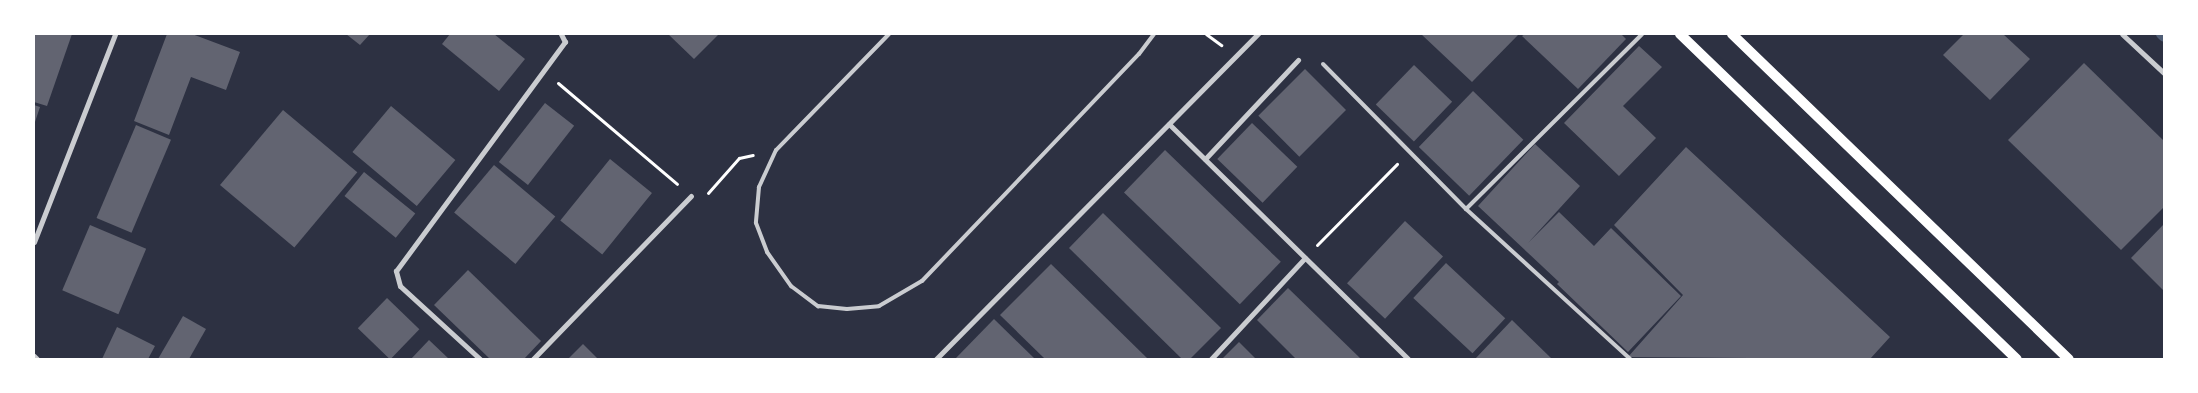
<!DOCTYPE html>
<html>
<head>
<meta charset="utf-8">
<style>
	body { margin:0 }
	#map { position:relative; width:2198px; height:393px; overflow:hidden; background:#2d3142; font-family:"Open Sans",sans-serif }
	div>[style] { position:absolute }
	[style*='--x'] { left:calc(var(--x)*1px); top:calc(var(--y)*1px); width:calc(var(--w)*1px); rotate:calc(var(--a)*1deg) }
	.stream>* { height:10px; margin:-5px; padding:0 5px; transform-origin:5px; border-radius:5px; background:#4f5d75 }
	.building>* { inset:0; background:#626471; transform-origin:0 0 }
	.path>* { height:3px; margin:-1.5px; padding:0 1.5px; transform-origin:1.5px; border-radius:1.5px; background:#fff }
	.service>* { height:4px; margin:-2px; padding:0 2px; transform-origin:2px; border-radius:2px; background:#caccd0 }
	.minor>* { height:5px; margin:-2.5px; padding:0 2.5px; transform-origin:2.5px; border-radius:2.5px; background:#caccd0 }
	.secondary>* { height:10px; margin:-5px; padding:0 5px; transform-origin:5px; border-radius:5px; background:#fff }
	span { translate:-50% -50%; white-space:nowrap; text-align:center; line-height:1.15; -webkit-text-stroke:4.5px #fff; paint-order:stroke }
	.frame { position:absolute; inset:0; border:35px solid #fff; pointer-events:none }
</style>
</head>
<body>
<div id="map">
	<div class="stream">
		<div style="--x:2161;--y:34;--w:4;--a:45"></div>
	</div>
	<div class="building">
		<div style="clip-path:polygon(34px 34px,72px 34px,47px 106px,34px 102px)"></div>
		<div style="clip-path:polygon(167px 34px,192px 34px,240px 52px,226px 90px,191px 77px,169px 135px,134px 121px)"></div>
		<div style="clip-path:polygon(346px 34px,370px 34px,360px 45px)"></div>
		<div style="clip-path:polygon(450px 34px,494px 34px,525px 59px,499px 91px,442px 44px)"></div>
		<div style="clip-path:polygon(668px 34px,719px 34px,694px 59px)"></div>
		<div style="clip-path:polygon(1421px 34px,1519px 34px,1472px 82px)"></div>
		<div style="clip-path:polygon(1525px 34px,1621px 34px,1626px 39px,1578px 89px,1522px 36px)"></div>
		<div style="clip-path:polygon(1964px 34px,2003px 34px,2030px 59px,1990px 100px,1943px 55px)"></div>
		<div style="clip-path:polygon(1639px 46px,1662px 67px,1623px 106px,1656px 138px,1619px 176px,1564px 123px)"></div>
		<div style="clip-path:polygon(2084px 63px,2164px 141px,2164px 207px,2121px 250px,2008px 140px)"></div>
		<div style="left:1414px;top:65px;width:53px;height:55px;rotate:44deg"></div>
		<div style="left:1305px;top:69px;width:58px;height:66px;rotate:45deg"></div>
		<div style="left:1473px;top:91px;width:70px;height:78px;rotate:44deg"></div>
		<div style="left:545px;top:103px;width:37px;height:75px;rotate:38deg"></div>
		<div style="clip-path:polygon(34px 105px,40px 107px,34px 125px)"></div>
		<div style="left:391px;top:106px;width:84px;height:60px;rotate:40deg"></div>
		<div style="left:283px;top:110px;width:97px;height:98px;rotate:40deg"></div>
		<div style="left:1252px;top:123px;width:63px;height:50px;rotate:44deg"></div>
		<div style="left:136px;top:125px;width:38px;height:101px;rotate:23deg"></div>
		<div style="clip-path:polygon(1535px 144px,1580px 186px,1528px 243px,1559px 212px,1594px 246px,1611px 228px,1681px 296px,1628px 352px,1557px 284px,1559px 282px,1478px 206px)"></div>
		<div style="clip-path:polygon(1686px 147px,1890px 337px,1870px 359px,1628px 357px,1683px 295px,1614px 225px)"></div>
		<div style="left:1165px;top:150px;width:161px;height:59px;rotate:44deg"></div>
		<div style="left:610px;top:159px;width:54px;height:79px;rotate:39deg"></div>
		<div style="left:494px;top:165px;width:80px;height:62px;rotate:40deg"></div>
		<div style="left:364px;top:172px;width:66px;height:31px;rotate:39deg"></div>
		<div style="clip-path:polygon(1103px 213px,1221px 328px,1190px 359px,1182px 359px,1069px 248px)"></div>
		<div style="left:1405px;top:221px;width:52px;height:85px;rotate:43deg"></div>
		<div style="clip-path:polygon(2164px 224px,2164px 291px,2131px 258px)"></div>
		<div style="left:90px;top:225px;width:61px;height:71px;rotate:23deg"></div>
		<div style="left:1446px;top:263px;width:81px;height:48px;rotate:43deg"></div>
		<div style="clip-path:polygon(1051px 264px,1148px 359px,1045px 359px,1000px 315px)"></div>
		<div style="clip-path:polygon(468px 270px,541px 341px,524px 359px,490px 359px,434px 305px)"></div>
		<div style="clip-path:polygon(1288px 288px,1361px 359px,1296px 359px,1257px 320px)"></div>
		<div style="left:387px;top:298px;width:45px;height:42px;rotate:44deg"></div>
		<div style="clip-path:polygon(183px 316px,206px 329px,189px 359px,158px 359px)"></div>
		<div style="clip-path:polygon(994px 319px,1035px 359px,955px 359px)"></div>
		<div style="clip-path:polygon(1512px 320px,1552px 359px,1475px 359px)"></div>
		<div style="clip-path:polygon(117px 327px,155px 346px,148px 359px,102px 359px)"></div>
		<div style="clip-path:polygon(429px 340px,449px 359px,411px 359px)"></div>
		<div style="clip-path:polygon(1239px 342px,1256px 359px,1222px 359px)"></div>
		<div style="clip-path:polygon(583px 344px,598px 359px,568px 359px)"></div>
	</div>
	<div class="path">
		<div style="--x:1206;--y:34;--w:19;--a:36"></div>
		<div style="--x:558;--y:83;--w:156;--a:40.3"></div>
		<div style="--x:708;--y:193;--w:47;--a:-48.5"></div>
		<div style="--x:739;--y:158;--w:14;--a:-12"></div>
		<div style="--x:1317;--y:245;--w:114;--a:-45.4"></div>
	</div>
	<div class="service">
		<div style="--x:889;--y:34;--w:162;--a:134.2"></div>
		<div style="--x:776;--y:150;--w:41;--a:114.7"></div>
		<div style="--x:759;--y:187;--w:36;--a:95"></div>
		<div style="--x:756;--y:223;--w:31;--a:69"></div>
		<div style="--x:767;--y:252;--w:42;--a:54.8"></div>
		<div style="--x:791;--y:286;--w:34;--a:37"></div>
		<div style="--x:818;--y:306;--w:29;--a:6"></div>
		<div style="--x:847;--y:309;--w:32;--a:-5"></div>
		<div style="--x:879;--y:306;--w:50;--a:-30.2"></div>
		<div style="--x:922;--y:281;--w:314;--a:-46.3"></div>
		<div style="--x:1139;--y:54;--w:25;--a:-53"></div>
		<div style="--x:1323;--y:64;--w:204;--a:45.4"></div>
		<div style="--x:1466;--y:209;--w:222;--a:42.4"></div>
		<div style="--x:1466;--y:209;--w:248;--a:-44.8"></div>
	</div>
	<div class="minor">
		<div style="--x:2122;--y:34;--w:57;--a:42.9"></div>
		<div style="--x:1169;--y:124;--w:335;--a:44.5"></div>
		<div style="--x:1205;--y:159;--w:136;--a:-46.8"></div>
		<div style="--x:34;--y:242;--w:223;--a:-68.7"></div>
		<div style="--x:34;--y:356;--w:4;--a:45"></div>
		<div style="--x:480;--y:359;--w:108;--a:-137.6"></div>
		<div style="--x:400;--y:286;--w:16;--a:-105"></div>
		<div style="--x:396;--y:271;--w:285;--a:-53.6"></div>
		<div style="--x:565;--y:42;--w:9;--a:-117"></div>
		<div style="--x:533;--y:359;--w:227;--a:-45.9"></div>
		<div style="--x:936;--y:359;--w:458;--a:-45.3"></div>
		<div style="--x:1211;--y:359;--w:138;--a:-47.1"></div>
	</div>
	<div class="secondary">
		<div style="--x:1680;--y:34;--w:468;--a:44"></div>
		<div style="--x:1732;--y:34;--w:468;--a:44"></div>
	</div>
	<div class="frame"></div>
</div>
</body>
</html>
